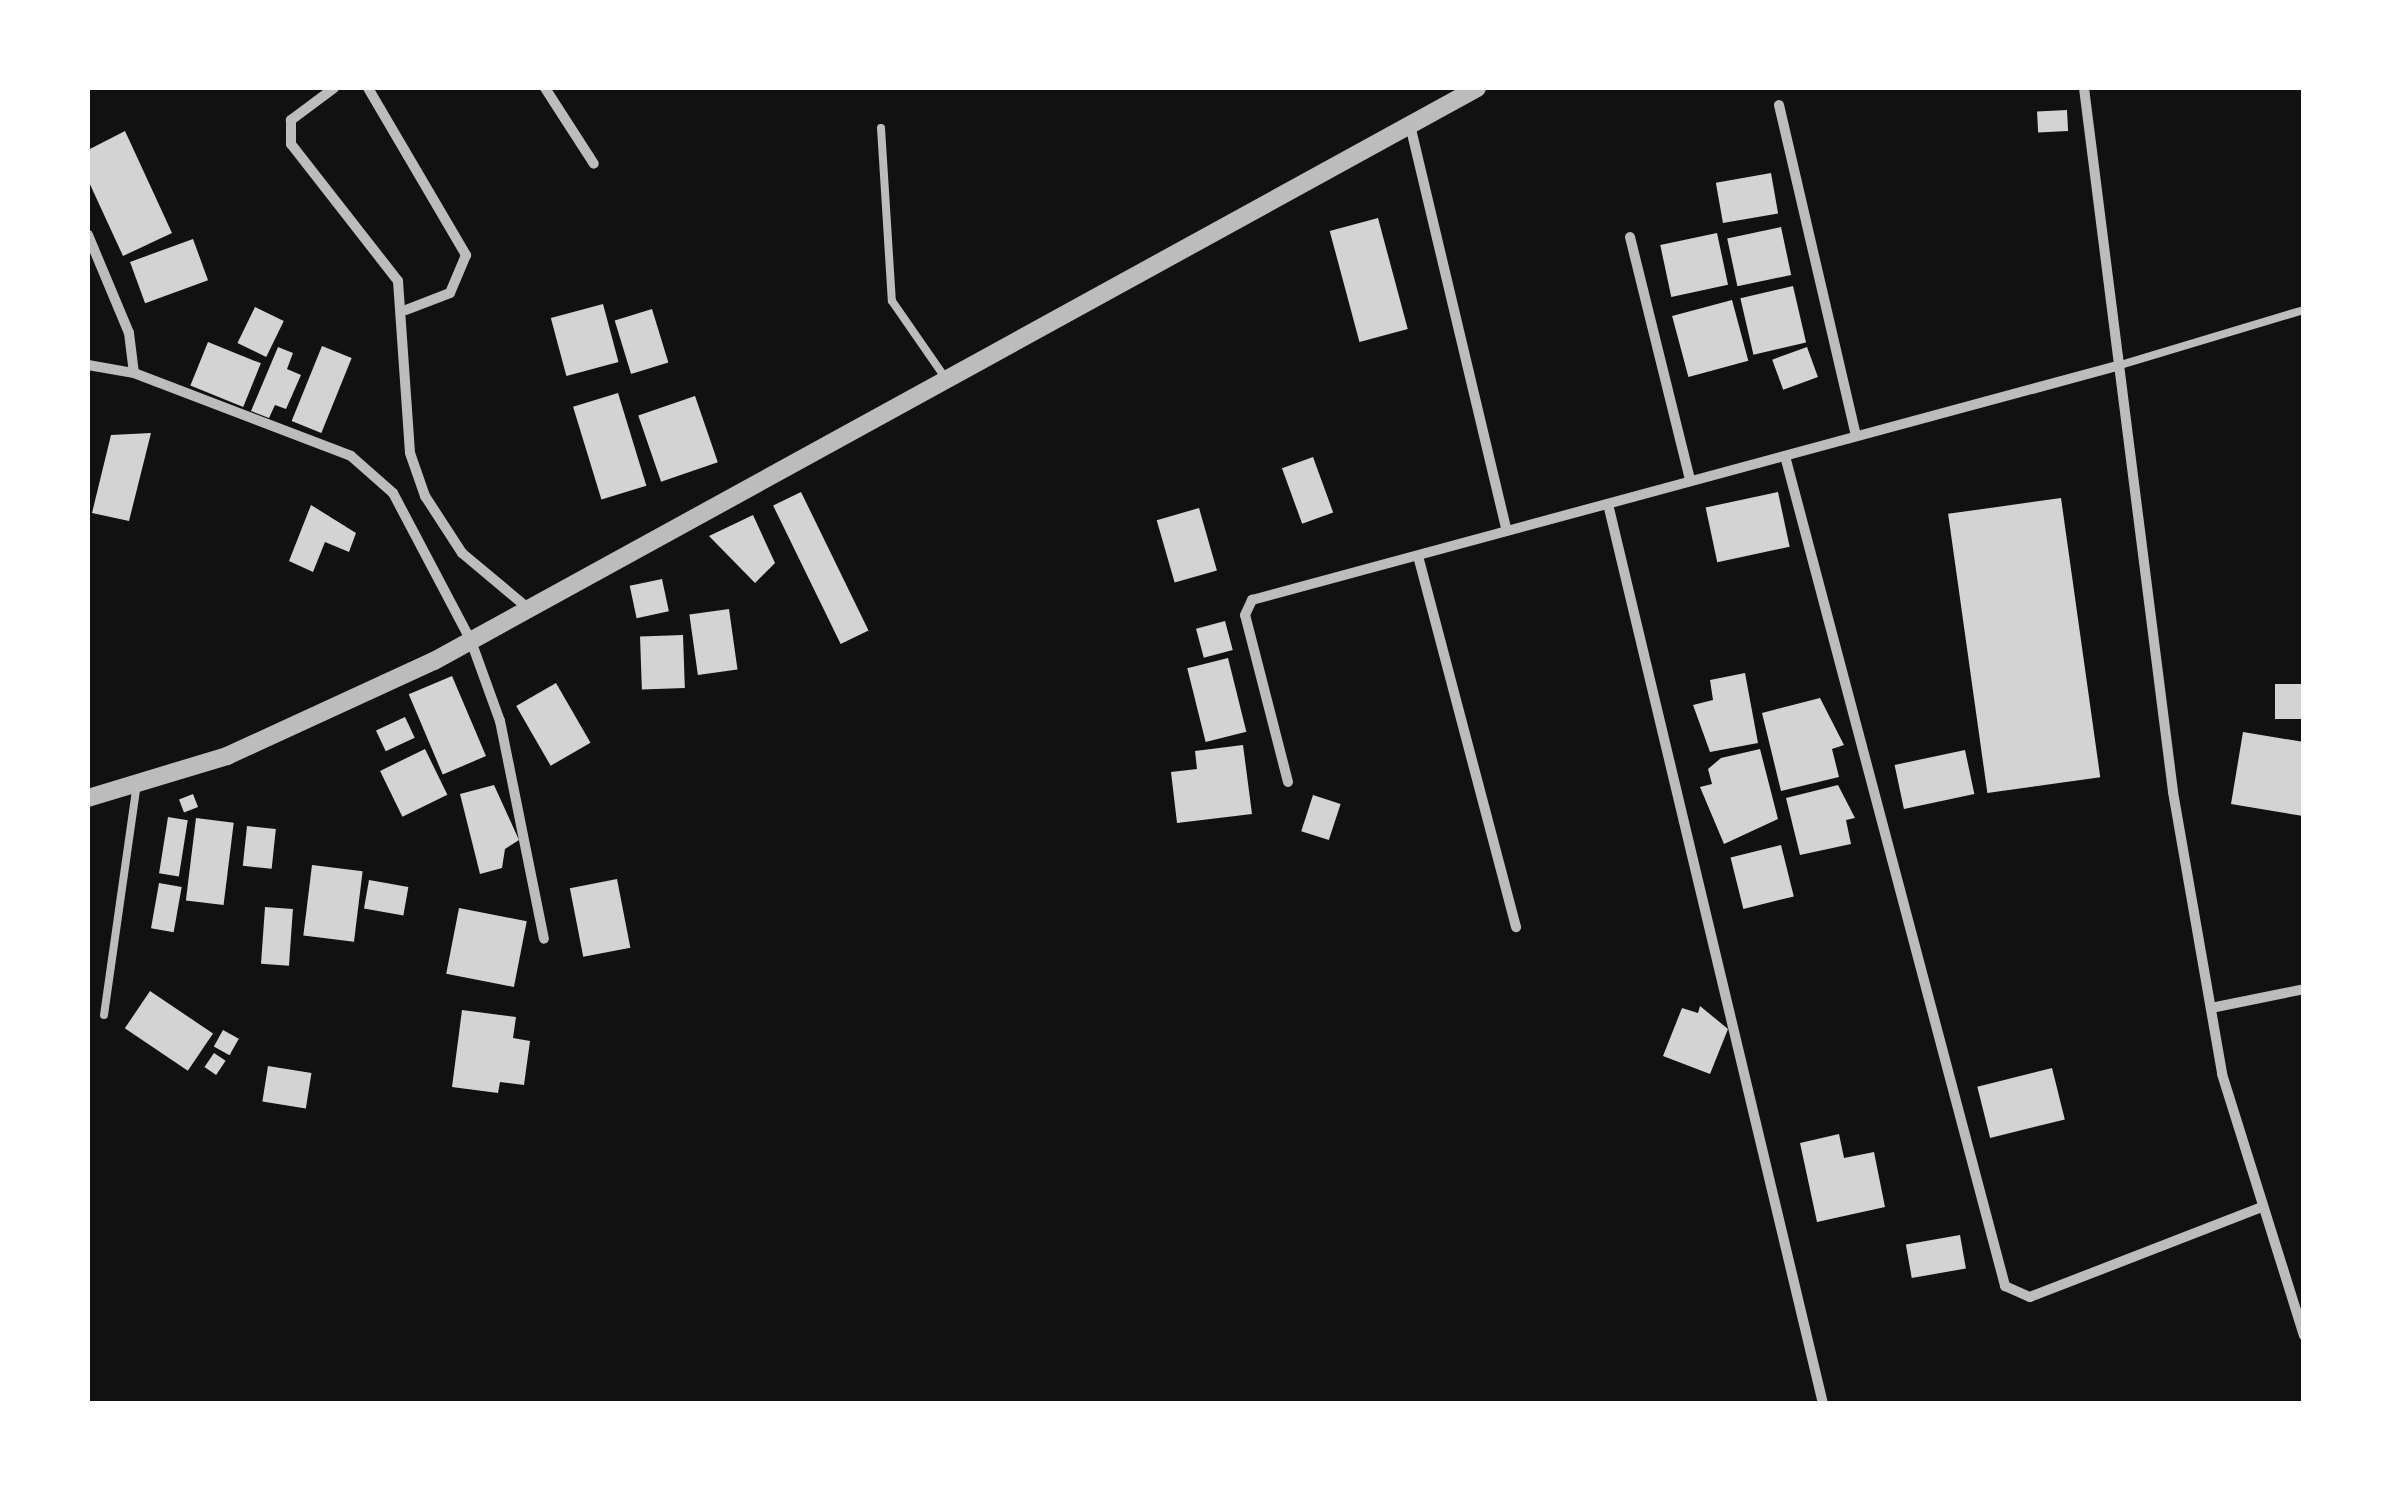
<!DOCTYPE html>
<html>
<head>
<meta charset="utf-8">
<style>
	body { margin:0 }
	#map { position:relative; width:2391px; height:1491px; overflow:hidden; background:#111; font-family:Overpass,sans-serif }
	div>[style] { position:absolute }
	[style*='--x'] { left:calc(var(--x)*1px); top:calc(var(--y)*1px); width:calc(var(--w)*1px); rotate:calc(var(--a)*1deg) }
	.building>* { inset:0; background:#d3d3d3; transform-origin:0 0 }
	.service>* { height:8px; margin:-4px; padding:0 4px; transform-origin:4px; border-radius:4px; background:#bcbcbc }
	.minor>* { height:10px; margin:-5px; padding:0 5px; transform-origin:5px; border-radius:5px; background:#bcbcbc }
	.tertiary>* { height:18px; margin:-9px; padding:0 9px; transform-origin:9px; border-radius:9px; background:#bcbcbc }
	span { translate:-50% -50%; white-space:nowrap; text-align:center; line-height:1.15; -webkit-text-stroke:8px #fff; paint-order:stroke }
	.frame { position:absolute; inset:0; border:90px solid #fff; pointer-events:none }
</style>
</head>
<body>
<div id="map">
	<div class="building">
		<div style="left:2067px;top:110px;width:21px;height:30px;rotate:87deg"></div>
		<div style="clip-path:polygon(125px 131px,172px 233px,123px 256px,88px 180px,88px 150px)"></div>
		<div style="left:1771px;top:173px;width:41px;height:56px;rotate:80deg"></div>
		<div style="left:1378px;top:218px;width:115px;height:50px;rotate:75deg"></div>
		<div style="left:1781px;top:227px;width:49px;height:55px;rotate:78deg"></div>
		<div style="left:1717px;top:233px;width:53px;height:58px;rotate:78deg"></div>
		<div style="left:193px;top:239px;width:44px;height:67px;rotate:70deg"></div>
		<div style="left:1793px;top:286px;width:58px;height:54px;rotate:77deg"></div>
		<div style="left:1732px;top:300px;width:63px;height:62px;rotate:75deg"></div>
		<div style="left:603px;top:304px;width:60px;height:54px;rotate:75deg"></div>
		<div style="left:255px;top:307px;width:32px;height:40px;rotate:26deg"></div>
		<div style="left:652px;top:309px;width:56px;height:39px;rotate:73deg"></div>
		<div style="left:208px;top:342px;width:57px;height:47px;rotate:22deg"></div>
		<div style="left:322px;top:346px;width:32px;height:81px;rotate:22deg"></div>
		<div style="clip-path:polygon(278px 347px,293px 353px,287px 369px,301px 375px,286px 409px,275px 405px,269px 418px,251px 411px)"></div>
		<div style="left:1807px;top:347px;width:32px;height:37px;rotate:70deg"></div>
		<div style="left:618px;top:393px;width:97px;height:47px;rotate:73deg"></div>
		<div style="left:695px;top:396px;width:70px;height:60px;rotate:71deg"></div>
		<div style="clip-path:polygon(151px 433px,129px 521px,92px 513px,111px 435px)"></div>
		<div style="left:1313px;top:457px;width:59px;height:33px;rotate:70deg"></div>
		<div style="left:801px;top:492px;width:154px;height:31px;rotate:64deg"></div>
		<div style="left:1778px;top:492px;width:56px;height:74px;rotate:78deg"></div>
		<div style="left:2061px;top:498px;width:282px;height:114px;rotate:82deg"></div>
		<div style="clip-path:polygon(311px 505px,356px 533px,349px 552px,325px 542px,313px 572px,289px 561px)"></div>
		<div style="left:1199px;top:508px;width:65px;height:44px;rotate:74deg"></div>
		<div style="clip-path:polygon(753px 515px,775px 563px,755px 583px,709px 536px)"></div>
		<div style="left:662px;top:579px;width:33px;height:33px;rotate:78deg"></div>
		<div style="left:729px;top:609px;width:61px;height:40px;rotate:82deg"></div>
		<div style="left:1225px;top:621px;width:30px;height:30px;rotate:75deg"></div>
		<div style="left:683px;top:635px;width:53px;height:43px;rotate:88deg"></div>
		<div style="left:1228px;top:658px;width:76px;height:42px;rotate:76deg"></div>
		<div style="clip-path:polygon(1745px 673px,1758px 743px,1710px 752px,1693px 705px,1713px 700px,1710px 680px)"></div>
		<div style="left:452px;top:676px;width:87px;height:47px;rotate:67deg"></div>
		<div style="left:556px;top:683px;width:69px;height:46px;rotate:60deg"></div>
		<div style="left:2304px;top:684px;width:35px;height:29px;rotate:90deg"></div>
		<div style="clip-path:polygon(1820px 698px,1844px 745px,1832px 749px,1839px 777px,1781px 791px,1762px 713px)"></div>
		<div style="left:405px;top:717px;width:23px;height:32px;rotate:65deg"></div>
		<div style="clip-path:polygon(2243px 732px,2304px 742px,2303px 816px,2231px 804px)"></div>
		<div style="clip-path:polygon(1243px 745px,1252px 814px,1177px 823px,1171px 772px,1197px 769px,1195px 751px)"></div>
		<div style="left:425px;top:749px;width:51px;height:50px;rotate:64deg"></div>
		<div style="clip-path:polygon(1760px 749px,1778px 819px,1724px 844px,1700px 787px,1712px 784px,1708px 769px,1721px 758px)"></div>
		<div style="left:1965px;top:750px;width:45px;height:72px;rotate:78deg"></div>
		<div style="clip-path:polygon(494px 785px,519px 840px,505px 849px,502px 868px,480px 874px,460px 794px)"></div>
		<div style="clip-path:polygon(1838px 785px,1855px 818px,1846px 820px,1851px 844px,1800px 855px,1786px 798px)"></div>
		<div style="left:193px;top:794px;width:14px;height:15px;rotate:69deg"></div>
		<div style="left:1313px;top:795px;width:29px;height:38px;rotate:18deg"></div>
		<div style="left:168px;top:817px;width:20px;height:57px;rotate:9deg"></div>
		<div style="left:196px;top:818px;width:38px;height:83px;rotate:7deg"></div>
		<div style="left:247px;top:826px;width:29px;height:40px;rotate:6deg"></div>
		<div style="left:1781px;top:845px;width:53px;height:52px;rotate:76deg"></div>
		<div style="left:312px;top:865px;width:51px;height:71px;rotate:7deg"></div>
		<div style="left:617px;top:879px;width:70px;height:48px;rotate:79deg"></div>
		<div style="left:369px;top:880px;width:40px;height:29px;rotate:10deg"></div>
		<div style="left:159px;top:883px;width:23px;height:46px;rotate:10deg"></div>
		<div style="left:265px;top:907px;width:28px;height:57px;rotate:4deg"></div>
		<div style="left:459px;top:908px;width:69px;height:67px;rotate:11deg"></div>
		<div style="left:150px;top:991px;width:76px;height:45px;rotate:34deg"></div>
		<div style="clip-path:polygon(1700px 1006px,1728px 1029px,1710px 1074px,1663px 1056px,1682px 1008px,1698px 1013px)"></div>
		<div style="clip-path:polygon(462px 1010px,516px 1017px,513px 1038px,530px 1041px,524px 1085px,500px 1082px,498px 1093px,452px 1087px)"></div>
		<div style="left:223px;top:1030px;width:18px;height:19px;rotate:29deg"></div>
		<div style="left:214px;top:1053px;width:14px;height:17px;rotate:34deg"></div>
		<div style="left:268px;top:1066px;width:44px;height:36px;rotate:9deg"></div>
		<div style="left:2052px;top:1068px;width:53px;height:77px;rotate:76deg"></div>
		<div style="clip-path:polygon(1839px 1134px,1844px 1158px,1874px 1152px,1885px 1207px,1817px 1222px,1800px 1143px)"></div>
		<div style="left:1960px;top:1235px;width:34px;height:55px;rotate:80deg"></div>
	</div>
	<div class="service">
		<div style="--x:881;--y:128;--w:173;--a:86.4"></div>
		<div style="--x:892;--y:301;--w:91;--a:55.3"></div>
		<div style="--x:2117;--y:366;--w:195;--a:-16.7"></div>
		<div style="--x:104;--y:1015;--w:228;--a:-81.9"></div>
	</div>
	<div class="minor">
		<div style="--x:334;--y:88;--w:54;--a:143.3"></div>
		<div style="--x:291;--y:120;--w:24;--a:90"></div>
		<div style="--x:291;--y:144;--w:174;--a:52"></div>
		<div style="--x:398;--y:281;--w:172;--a:86"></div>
		<div style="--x:410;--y:453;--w:46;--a:70.8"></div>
		<div style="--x:425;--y:496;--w:68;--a:57"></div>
		<div style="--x:462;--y:553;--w:87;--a:39.9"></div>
		<div style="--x:368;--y:88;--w:194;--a:59.6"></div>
		<div style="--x:466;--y:255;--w:41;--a:112.8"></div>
		<div style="--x:450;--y:293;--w:47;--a:158.9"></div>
		<div style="--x:545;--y:88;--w:90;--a:57.2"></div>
		<div style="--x:2084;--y:88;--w:710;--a:82.79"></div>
		<div style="--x:2173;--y:792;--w:286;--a:80.1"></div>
		<div style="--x:2222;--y:1074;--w:274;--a:72.6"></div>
		<div style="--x:1779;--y:105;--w:339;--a:76.9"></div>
		<div style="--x:1410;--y:125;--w:417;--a:76.6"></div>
		<div style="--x:88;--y:235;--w:106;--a:67.3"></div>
		<div style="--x:129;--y:333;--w:40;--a:82.9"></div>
		<div style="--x:1630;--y:237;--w:250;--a:76.1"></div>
		<div style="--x:88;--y:365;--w:47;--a:9.9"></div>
		<div style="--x:134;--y:373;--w:232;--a:20.9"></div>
		<div style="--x:351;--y:456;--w:56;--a:41.4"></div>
		<div style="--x:393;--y:493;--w:167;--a:62.2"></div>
		<div style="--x:471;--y:641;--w:85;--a:70.1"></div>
		<div style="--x:500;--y:721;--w:222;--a:78.6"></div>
		<div style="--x:1785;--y:456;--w:859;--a:75.15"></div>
		<div style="--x:2005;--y:1286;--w:27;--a:24"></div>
		<div style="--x:2030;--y:1297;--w:247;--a:-21.2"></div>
		<div style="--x:1608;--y:504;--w:925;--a:76.56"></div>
		<div style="--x:1418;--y:556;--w:384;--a:75.2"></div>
		<div style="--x:1288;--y:782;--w:172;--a:-104.4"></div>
		<div style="--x:1245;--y:615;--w:17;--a:-65"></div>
		<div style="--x:1252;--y:600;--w:896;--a:-15.14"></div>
		<div style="--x:2211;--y:1008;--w:95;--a:-11.5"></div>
	</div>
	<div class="tertiary">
		<div style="--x:88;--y:798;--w:145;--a:-16.8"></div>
		<div style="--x:227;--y:756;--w:228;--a:-24.7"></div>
		<div style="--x:434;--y:661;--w:1190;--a:-28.78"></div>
	</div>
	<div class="frame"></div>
</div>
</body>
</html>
